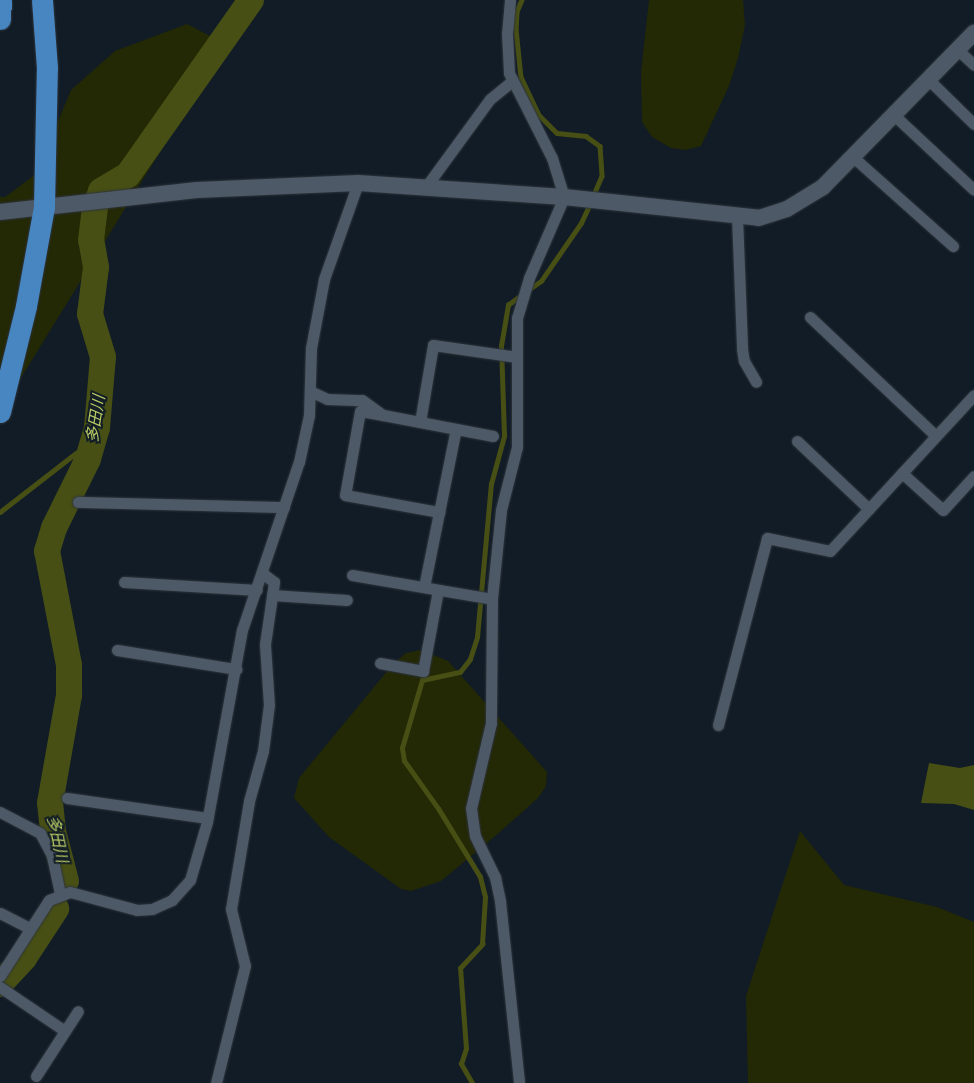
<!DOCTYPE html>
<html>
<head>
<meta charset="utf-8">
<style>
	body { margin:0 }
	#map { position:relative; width:974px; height:1083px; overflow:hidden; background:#111c26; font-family:Signika,"Noto Sans JP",sans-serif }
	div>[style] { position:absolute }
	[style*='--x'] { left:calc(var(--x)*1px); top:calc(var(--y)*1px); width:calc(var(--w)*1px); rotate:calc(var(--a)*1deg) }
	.green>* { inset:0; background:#232805 }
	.water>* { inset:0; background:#474f14 }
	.stream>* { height:4.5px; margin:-2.25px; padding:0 2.25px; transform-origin:2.25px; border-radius:2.25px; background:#474f14 }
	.river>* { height:26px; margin:-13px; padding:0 13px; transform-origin:13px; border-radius:13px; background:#474f14 }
	.roads { filter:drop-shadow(0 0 1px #2e343c) drop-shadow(0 0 1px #2e343c) }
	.street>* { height:11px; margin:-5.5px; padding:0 5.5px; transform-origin:5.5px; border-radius:5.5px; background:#4d5966 }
	.secondary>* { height:16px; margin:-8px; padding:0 8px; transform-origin:8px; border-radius:8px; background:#4d5966 }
	.highway>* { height:21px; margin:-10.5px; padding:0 10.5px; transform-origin:10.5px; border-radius:10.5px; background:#4786c1 }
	span { translate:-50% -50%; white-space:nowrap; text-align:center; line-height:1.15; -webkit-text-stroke:4px #111c26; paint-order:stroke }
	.water-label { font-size:16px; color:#bccd64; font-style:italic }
</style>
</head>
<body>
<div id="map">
	<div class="green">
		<div style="clip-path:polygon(649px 0,743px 0,745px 25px,738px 58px,729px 86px,701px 146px,686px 150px,671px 148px,652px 137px,642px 122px,641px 72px)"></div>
		<div style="clip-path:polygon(187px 24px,210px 36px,214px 44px,195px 95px,0 412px,0 197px,5px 197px,36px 174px,71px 90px,115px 51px)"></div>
		<div style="clip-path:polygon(421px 650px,448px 661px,547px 772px,546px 786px,538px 798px,493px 838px,441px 881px,411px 891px,401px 889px,329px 837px,294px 798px,299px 778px,393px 664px,406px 653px)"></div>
		<div style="clip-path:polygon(800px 831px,844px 885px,937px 907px,974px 922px,974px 1083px,748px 1083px,746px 996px)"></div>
	</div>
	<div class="water">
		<div style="clip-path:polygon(929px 763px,960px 768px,974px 765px,974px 810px,954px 804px,921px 803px)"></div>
	</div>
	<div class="stream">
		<div style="--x:522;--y:0;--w:13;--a:113"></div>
		<div style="--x:517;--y:12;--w:17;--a:93"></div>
		<div style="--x:516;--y:29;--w:48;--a:84.1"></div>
		<div style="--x:521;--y:77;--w:42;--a:64.7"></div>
		<div style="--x:539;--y:115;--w:25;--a:45"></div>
		<div style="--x:557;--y:133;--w:29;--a:6"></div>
		<div style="--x:586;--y:136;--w:17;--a:36"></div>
		<div style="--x:600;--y:146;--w:30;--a:86"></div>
		<div style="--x:602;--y:176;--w:23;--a:113"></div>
		<div style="--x:528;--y:290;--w:16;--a:-35"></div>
		<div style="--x:541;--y:281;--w:70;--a:-55.4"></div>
		<div style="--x:581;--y:223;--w:21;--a:-65"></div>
		<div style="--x:0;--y:512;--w:96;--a:-37.8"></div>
		<div style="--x:76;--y:453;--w:15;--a:-23"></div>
		<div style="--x:472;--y:1083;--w:22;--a:-120"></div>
		<div style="--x:461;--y:1064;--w:16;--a:-72"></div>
		<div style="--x:466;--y:1049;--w:81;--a:-94.2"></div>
		<div style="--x:460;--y:968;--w:33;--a:-47"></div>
		<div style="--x:482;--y:944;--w:47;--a:-86.3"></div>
		<div style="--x:485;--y:897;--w:21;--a:-104"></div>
		<div style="--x:480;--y:877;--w:79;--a:-121.5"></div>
		<div style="--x:439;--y:810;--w:60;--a:-125.5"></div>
		<div style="--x:404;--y:761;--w:13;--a:-99"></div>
		<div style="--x:402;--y:748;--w:71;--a:-73.6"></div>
		<div style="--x:422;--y:680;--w:39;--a:-12"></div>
		<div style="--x:460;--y:672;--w:16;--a:-52"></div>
		<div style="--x:470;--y:659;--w:23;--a:-72"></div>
		<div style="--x:477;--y:637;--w:154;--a:-84.8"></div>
		<div style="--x:491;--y:484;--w:50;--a:-74.8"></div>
		<div style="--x:504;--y:436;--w:90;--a:-91.9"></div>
		<div style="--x:501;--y:346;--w:42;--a:-80.3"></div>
		<div style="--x:508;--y:305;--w:15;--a:-37"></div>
	</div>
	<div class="river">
		<div style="--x:66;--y:881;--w:52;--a:-104.6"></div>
		<div style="--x:53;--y:831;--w:28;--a:-96"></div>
		<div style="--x:50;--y:803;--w:110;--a:-80"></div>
		<div style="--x:69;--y:695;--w:30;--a:-90"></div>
		<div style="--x:69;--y:665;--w:116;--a:-100.9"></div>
		<div style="--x:47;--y:551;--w:24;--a:-73"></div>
		<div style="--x:54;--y:528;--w:77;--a:-63.8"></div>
		<div style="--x:88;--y:459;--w:32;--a:-74"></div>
		<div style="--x:97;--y:428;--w:71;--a:-85.2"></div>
		<div style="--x:103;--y:357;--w:45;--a:-106.8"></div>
		<div style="--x:90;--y:314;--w:47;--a:-82.7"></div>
		<div style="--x:96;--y:267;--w:27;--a:-100"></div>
		<div style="--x:91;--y:240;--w:33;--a:-83"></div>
		<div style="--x:95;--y:207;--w:17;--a:-69"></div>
		<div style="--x:101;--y:191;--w:31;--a:-31"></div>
		<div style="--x:128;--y:175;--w:214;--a:-54.9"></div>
		<div style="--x:0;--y:984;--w:35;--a:-47"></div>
		<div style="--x:24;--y:958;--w:59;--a:-56.9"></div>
	</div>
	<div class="roads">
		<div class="street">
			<div style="--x:510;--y:0;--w:33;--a:95"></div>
			<div style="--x:507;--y:33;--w:40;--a:87.1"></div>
			<div style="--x:509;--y:73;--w:95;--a:63.2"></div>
			<div style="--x:552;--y:158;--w:41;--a:72.9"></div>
			<div style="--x:564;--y:197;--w:88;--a:113.4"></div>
			<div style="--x:529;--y:278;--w:42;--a:106.7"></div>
			<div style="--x:517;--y:318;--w:129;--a:90"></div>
			<div style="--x:517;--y:447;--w:65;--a:104.3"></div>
			<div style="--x:501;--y:510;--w:89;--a:95.8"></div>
			<div style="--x:492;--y:599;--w:124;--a:90.5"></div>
			<div style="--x:491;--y:723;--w:87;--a:103.2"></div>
			<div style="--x:471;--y:808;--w:28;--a:82"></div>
			<div style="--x:475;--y:836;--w:46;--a:64"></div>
			<div style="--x:495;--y:877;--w:25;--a:78"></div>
			<div style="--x:500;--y:901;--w:183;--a:84"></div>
			<div style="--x:958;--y:50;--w:22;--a:43"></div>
			<div style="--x:929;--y:80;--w:63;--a:44.4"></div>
			<div style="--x:895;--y:116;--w:108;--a:43.1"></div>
			<div style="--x:853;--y:157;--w:134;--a:41.7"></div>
			<div style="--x:425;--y:188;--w:110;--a:-53.9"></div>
			<div style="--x:490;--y:99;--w:28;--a:-39"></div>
			<div style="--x:737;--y:216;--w:133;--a:87.8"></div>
			<div style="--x:742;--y:349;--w:12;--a:81"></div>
			<div style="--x:744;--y:361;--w:24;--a:60"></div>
			<div style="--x:810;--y:317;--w:173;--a:43.4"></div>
			<div style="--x:310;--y:391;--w:19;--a:25"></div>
			<div style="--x:327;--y:399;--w:35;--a:2"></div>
			<div style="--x:362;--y:400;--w:26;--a:36"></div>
			<div style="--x:383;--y:415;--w:112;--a:10.8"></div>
			<div style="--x:383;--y:415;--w:23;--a:-170"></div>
			<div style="--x:360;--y:411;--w:85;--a:100.1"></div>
			<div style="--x:345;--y:495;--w:96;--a:10.3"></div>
			<div style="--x:420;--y:422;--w:78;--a:-80.4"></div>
			<div style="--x:433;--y:345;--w:85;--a:8.1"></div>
			<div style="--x:797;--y:441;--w:99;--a:43.4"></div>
			<div style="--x:902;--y:473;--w:55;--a:42.1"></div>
			<div style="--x:943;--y:510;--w:46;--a:-47.6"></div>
			<div style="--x:78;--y:502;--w:206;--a:1.4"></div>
			<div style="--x:352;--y:575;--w:142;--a:9.7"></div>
			<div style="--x:124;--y:582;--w:133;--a:3.4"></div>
			<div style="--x:424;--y:587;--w:161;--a:-78.6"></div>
			<div style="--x:272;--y:595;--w:75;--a:3.8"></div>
			<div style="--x:117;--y:650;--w:121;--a:9.1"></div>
			<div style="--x:380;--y:663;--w:44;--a:10.5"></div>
			<div style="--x:423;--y:671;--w:82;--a:-79.5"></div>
			<div style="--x:718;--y:725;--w:193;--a:-75.3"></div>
			<div style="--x:767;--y:538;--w:64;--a:11.7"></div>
			<div style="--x:830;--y:551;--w:212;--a:-47.3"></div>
			<div style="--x:67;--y:798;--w:142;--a:8.1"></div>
			<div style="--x:0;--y:812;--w:45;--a:27.7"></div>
			<div style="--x:40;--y:833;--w:26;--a:62"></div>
			<div style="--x:52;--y:856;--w:40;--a:78"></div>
			<div style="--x:0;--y:913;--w:33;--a:27"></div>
			<div style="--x:0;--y:976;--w:90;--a:-57.2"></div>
			<div style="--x:49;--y:900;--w:22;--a:-21"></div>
			<div style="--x:70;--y:892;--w:69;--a:15"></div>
			<div style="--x:137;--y:910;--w:15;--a:-4"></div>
			<div style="--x:152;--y:909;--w:22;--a:-24"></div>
			<div style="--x:172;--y:900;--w:27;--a:-48"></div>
			<div style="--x:190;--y:880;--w:60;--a:-73.7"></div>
			<div style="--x:207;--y:822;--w:195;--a:-79.7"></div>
			<div style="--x:242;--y:630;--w:177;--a:-71.3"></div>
			<div style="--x:299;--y:462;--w:48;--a:-78"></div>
			<div style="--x:309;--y:415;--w:67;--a:-88.3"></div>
			<div style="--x:311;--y:348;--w:70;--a:-79.3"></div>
			<div style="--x:324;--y:279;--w:102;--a:-70.5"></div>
			<div style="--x:0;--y:987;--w:78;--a:34.1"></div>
			<div style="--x:36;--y:1076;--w:77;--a:-57.1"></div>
			<div style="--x:216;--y:1083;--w:121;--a:-76.1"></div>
			<div style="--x:245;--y:966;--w:59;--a:-103.8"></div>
			<div style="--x:231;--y:909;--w:109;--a:-80.5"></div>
			<div style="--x:249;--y:801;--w:52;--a:-74.4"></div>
			<div style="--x:263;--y:751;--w:46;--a:-82.6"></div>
			<div style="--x:269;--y:705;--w:61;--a:-93.8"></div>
			<div style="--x:265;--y:644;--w:63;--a:-81.7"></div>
			<div style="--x:274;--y:582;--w:15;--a:-143"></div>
		</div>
		<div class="secondary">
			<div style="--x:0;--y:212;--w:198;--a:-6.4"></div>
			<div style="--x:197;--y:190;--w:161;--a:-2.5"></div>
			<div style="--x:358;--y:183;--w:206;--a:3.9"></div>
			<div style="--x:564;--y:197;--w:196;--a:6.1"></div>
			<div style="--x:759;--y:218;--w:29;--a:-18"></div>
			<div style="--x:787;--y:209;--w:42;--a:-31.4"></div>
			<div style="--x:823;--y:187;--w:216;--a:-45.6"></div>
		</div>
		<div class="highway">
			<div style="--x:0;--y:19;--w:19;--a:-87"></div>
			<div style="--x:0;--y:412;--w:109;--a:-76.2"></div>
			<div style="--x:26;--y:306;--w:101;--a:-79.7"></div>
			<div style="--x:44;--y:207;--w:139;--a:-88.8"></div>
			<div style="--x:47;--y:68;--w:68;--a:-94.2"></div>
		</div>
	</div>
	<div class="water-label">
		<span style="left:96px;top:419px;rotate:-81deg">多田川</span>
		<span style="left:57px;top:839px;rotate:78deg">多田川</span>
	</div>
</div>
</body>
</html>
